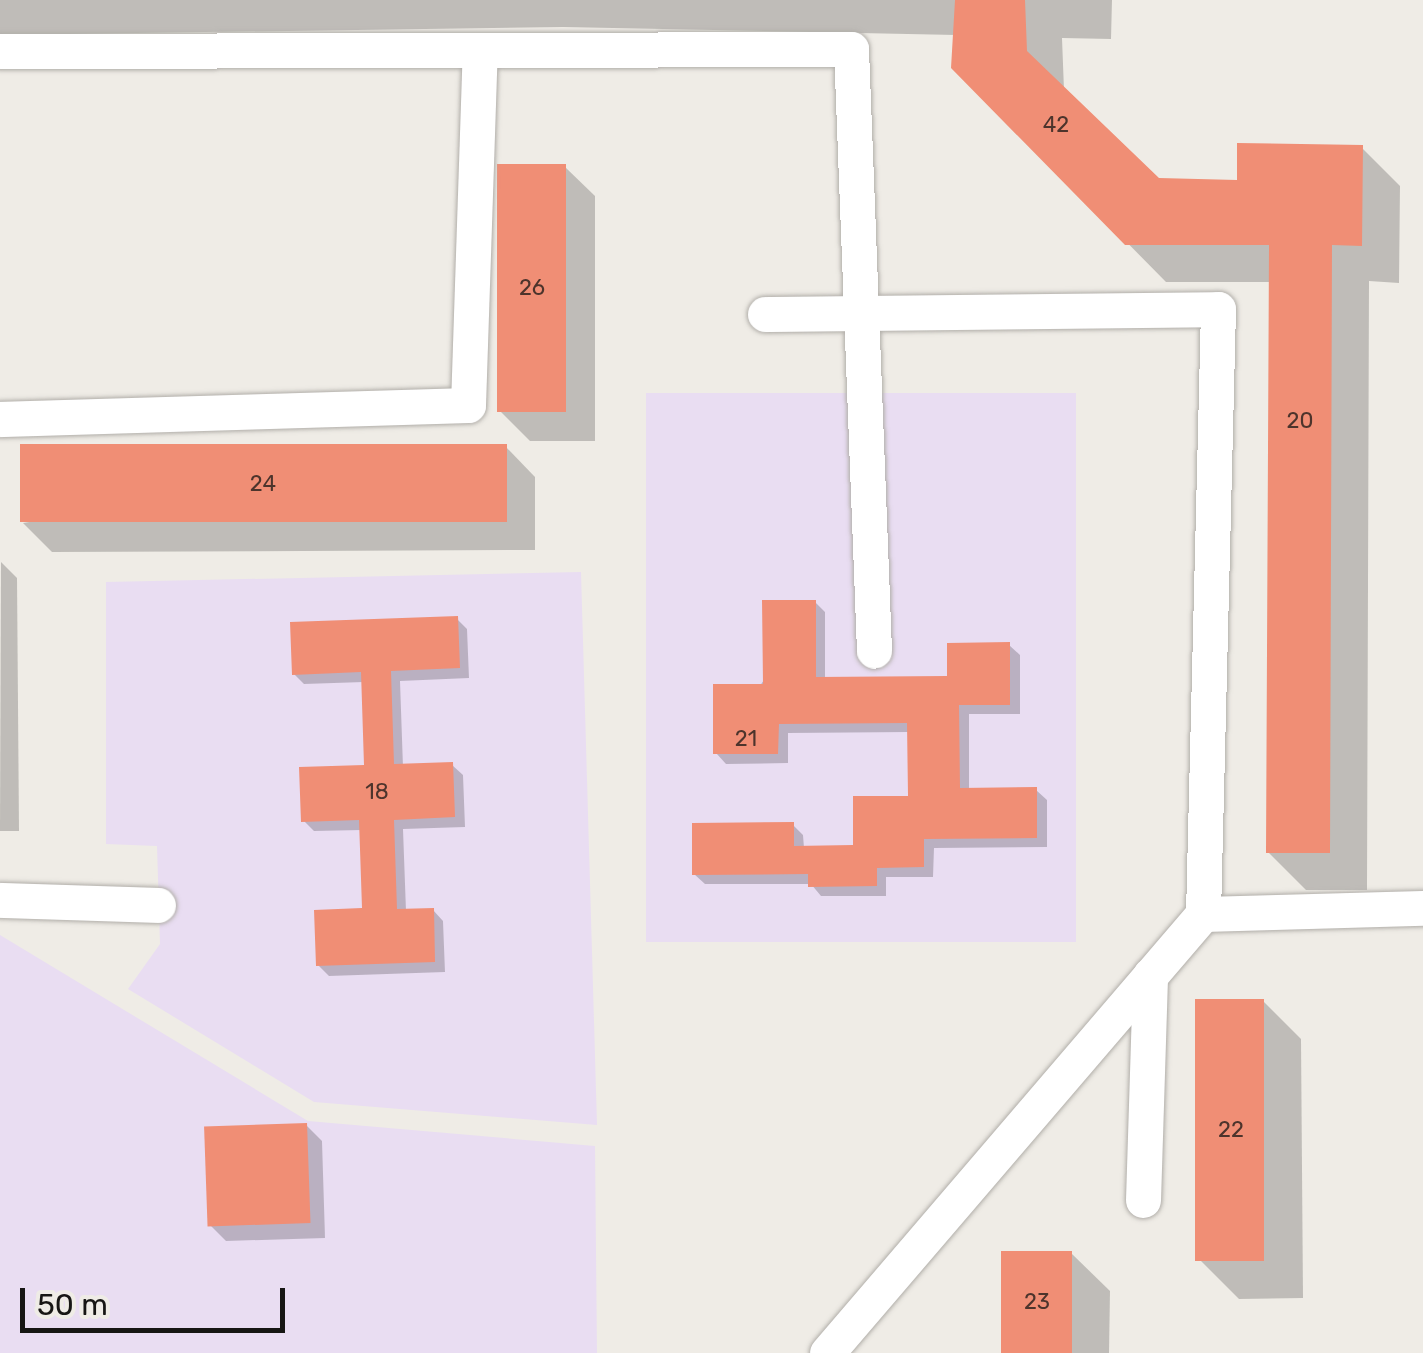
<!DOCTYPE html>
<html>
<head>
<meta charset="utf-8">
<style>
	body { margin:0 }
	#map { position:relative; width:1423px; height:1353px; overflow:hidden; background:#efece6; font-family:Rubik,sans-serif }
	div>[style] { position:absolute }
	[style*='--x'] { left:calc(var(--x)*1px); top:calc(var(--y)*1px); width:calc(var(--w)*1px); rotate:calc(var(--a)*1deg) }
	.education>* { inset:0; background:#e9ddf2; transform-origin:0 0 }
	.shadow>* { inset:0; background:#0003 }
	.building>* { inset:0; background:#f08e75; transform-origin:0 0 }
	.roads { filter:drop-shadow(0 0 2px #b1aea9) drop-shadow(0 0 2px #b1aea9) }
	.minor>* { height:35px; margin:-17.5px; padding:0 17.5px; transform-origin:17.5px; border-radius:17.5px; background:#fff }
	span { translate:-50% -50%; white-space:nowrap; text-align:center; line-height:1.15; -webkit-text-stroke:10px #efece6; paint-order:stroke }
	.number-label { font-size:22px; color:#4d342c }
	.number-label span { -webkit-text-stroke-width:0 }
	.scale { position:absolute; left:20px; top:1288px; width:265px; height:45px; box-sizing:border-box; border:5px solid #171614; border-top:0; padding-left:12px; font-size:30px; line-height:35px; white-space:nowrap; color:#171614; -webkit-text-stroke:8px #efece6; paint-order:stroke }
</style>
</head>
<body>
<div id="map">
	<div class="education">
		<div style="left:1076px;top:393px;width:549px;height:430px;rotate:90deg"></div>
		<div style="clip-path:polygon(581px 572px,597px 1125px,314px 1102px,128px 989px,160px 944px,157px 846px,106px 844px,106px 582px)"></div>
		<div style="clip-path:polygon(0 935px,308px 1121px,595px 1146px,597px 1353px,0 1353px)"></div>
	</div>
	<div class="shadow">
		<div style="clip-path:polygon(0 0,1112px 0,1111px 39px,1062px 38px,1064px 90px,1158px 181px,1239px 182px,1362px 148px,1400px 186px,1399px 283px,1369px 281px,1367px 890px,1306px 890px,1268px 852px,1271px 282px,1166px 282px,954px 67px,956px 35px,563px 27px,0 35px)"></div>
		<div style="clip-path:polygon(565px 167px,595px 196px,595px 441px,530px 441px,500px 411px)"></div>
		<div style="clip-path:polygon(506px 447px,535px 477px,535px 550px,52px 552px,23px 523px)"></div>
		<div style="clip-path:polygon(1px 562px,17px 578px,19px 831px,0 831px)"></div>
		<div style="clip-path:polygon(815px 602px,825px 612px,825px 680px,949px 679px,1009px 645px,1020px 655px,1020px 714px,969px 714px,969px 790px,1036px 790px,1047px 800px,1047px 847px,934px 848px,933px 877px,886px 877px,886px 896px,821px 896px,811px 884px,705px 884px,694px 874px,793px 825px,803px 835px,804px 848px,856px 848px,910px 798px,910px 732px,788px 733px,788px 763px,726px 764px,716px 753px)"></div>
		<div style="clip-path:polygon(457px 619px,467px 629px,469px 678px,400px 681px,403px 767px,452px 765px,463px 775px,465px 827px,403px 829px,406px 911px,433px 910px,443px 921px,445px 972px,329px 976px,318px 965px,364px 911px,362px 830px,314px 831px,304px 821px,366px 767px,364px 682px,304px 684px,294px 674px)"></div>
		<div style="clip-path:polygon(1263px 1001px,1301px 1039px,1303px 1298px,1239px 1299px,1201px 1261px)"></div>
		<div style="clip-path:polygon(306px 1125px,322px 1141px,325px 1238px,226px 1241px,210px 1225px)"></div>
		<div style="clip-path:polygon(1071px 1253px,1110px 1291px,1109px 1353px,1003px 1353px)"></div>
	</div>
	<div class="building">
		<div style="clip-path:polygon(955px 0,1025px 0,1027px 51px,1159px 178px,1237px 180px,1237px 143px,1363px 145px,1362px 246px,1332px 245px,1330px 853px,1266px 853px,1269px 245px,1125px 245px,951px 68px)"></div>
		<div style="left:497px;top:164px;width:69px;height:248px"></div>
		<div style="left:507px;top:444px;width:78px;height:487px;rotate:90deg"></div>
		<div style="clip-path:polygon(762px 600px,816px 600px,816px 677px,947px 676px,947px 643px,1010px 642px,1010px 705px,959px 705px,960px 788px,1037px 787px,1037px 838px,924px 839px,924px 867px,877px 868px,877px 886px,808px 887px,808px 874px,692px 875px,692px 823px,794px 822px,794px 846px,853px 845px,853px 796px,908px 796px,907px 723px,779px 724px,778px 754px,713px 754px,713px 684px,763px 684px)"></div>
		<div style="clip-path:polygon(458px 616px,460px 668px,391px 671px,394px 764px,453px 762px,455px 817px,394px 820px,397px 909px,434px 908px,435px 962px,316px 966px,314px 910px,362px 908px,359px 820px,301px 822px,299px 767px,364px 765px,361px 672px,292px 675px,290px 622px)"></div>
		<div style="left:1264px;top:999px;width:262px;height:69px;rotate:90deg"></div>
		<div style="left:307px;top:1123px;width:100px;height:103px;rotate:88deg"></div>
		<div style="left:1001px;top:1251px;width:71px;height:102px"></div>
	</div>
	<div class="roads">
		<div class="minor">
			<div style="--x:0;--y:51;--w:851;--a:-0.13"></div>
			<div style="--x:851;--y:49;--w:602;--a:87.81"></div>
			<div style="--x:765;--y:314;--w:453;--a:-0.6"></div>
			<div style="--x:1218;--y:309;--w:605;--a:91.42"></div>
			<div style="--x:1203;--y:914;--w:578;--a:130.58"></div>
			<div style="--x:0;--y:419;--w:468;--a:-1.7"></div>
			<div style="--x:468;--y:405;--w:355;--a:-88.1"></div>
			<div style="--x:0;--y:900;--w:158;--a:1.8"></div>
			<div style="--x:1203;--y:914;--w:220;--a:-1.6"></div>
			<div style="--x:1143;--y:1200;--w:225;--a:-88.2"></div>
		</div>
	</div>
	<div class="number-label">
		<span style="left:1056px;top:125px">42</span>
		<span style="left:532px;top:288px">26</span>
		<span style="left:1300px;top:421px">20</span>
		<span style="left:263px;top:484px">24</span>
		<span style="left:746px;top:739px">21</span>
		<span style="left:377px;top:792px">18</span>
		<span style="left:1231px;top:1130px">22</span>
		<span style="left:1037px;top:1302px">23</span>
	</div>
	<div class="scale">50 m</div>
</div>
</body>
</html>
